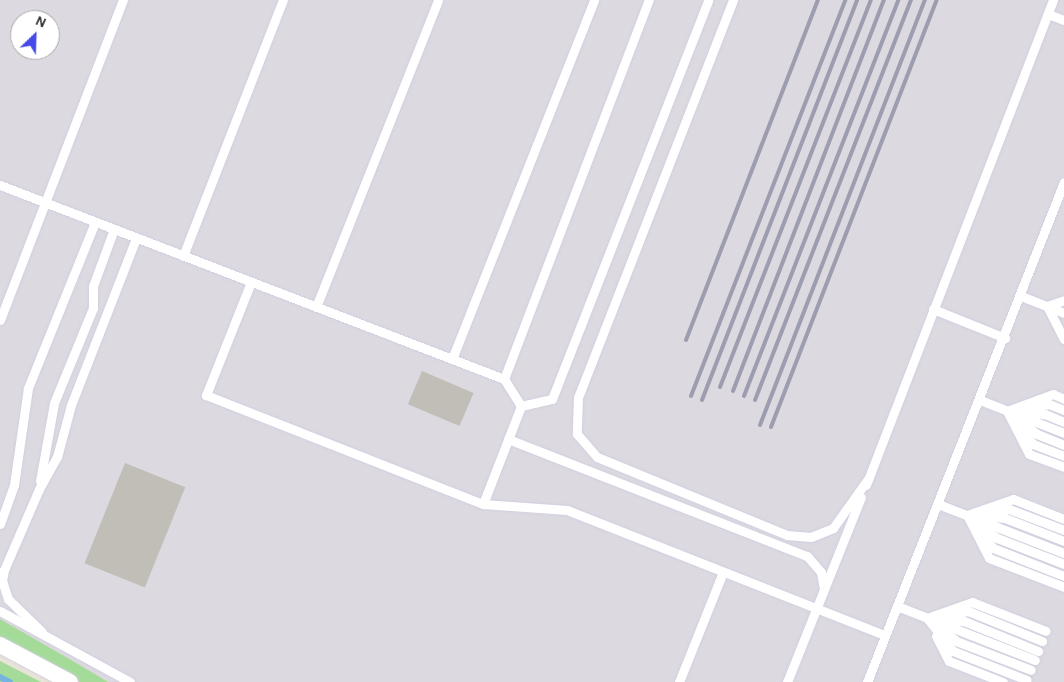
<!DOCTYPE html>
<html>
<head>
<meta charset="utf-8">
<style>
	body { margin:0 }
	#map { position:relative; width:1064px; height:682px; overflow:hidden; background:#e8e4d9; font-family:Karla,sans-serif }
	div>[style] { position:absolute }
	[style*='--x'] { left:calc(var(--x)*1px); top:calc(var(--y)*1px); width:calc(var(--w)*1px); rotate:calc(var(--a)*1deg) }
	.industrial>* { inset:0; background:#ddd9e1 }
	.green>* { inset:0; background:#a5db99 }
	.stream>* { height:5.5px; margin:-2.75px; padding:0 2.75px; transform-origin:2.75px; border-radius:2.75px; background:#74b3e2 }
	.building>* { inset:0; background:#c0beb6; transform-origin:0 0 }
	.roads { filter:drop-shadow(0 0 1px #cfcfdf) drop-shadow(0 0 1px #cfcfdf) }
	.lane>* { height:9px; margin:-4.5px; padding:0 4.5px; transform-origin:4.5px; border-radius:4.5px; background:#fff }
	.street>* { height:16px; margin:-8px; padding:0 8px; transform-origin:8px; border-radius:8px; background:#fff }
	.rail>* { height:4px; margin:-2px; padding:0 2px; transform-origin:2px; border-radius:2px; background:#9d9daf }
	span { translate:-50% -50%; white-space:nowrap; text-align:center; line-height:1.15; -webkit-text-stroke:4px #fff; paint-order:stroke }
	.north { position:absolute; left:10px; top:10px; width:50px; height:50px; box-sizing:border-box; background:#fff; border:1px solid #a9a9a9; border-radius:50%; rotate:24deg; font-size:14px; font-weight:700; line-height:20px; text-align:center; color:#272727 }
	.north::after { content:''; display:block; margin:auto; width:18px; height:22px; background:#454ae9; clip-path:polygon(50% 0,100% 100%,50% 72%,0 100%) }
</style>
</head>
<body>
<div id="map">
	<div class="industrial">
		<div style="clip-path:polygon(evenodd,0 0,1064px 0,1064px 682px,104px 682px,0 627px,0 0,20px 20px,50px 20px,50px 50px,20px 50px,20px 20px)"></div>
	</div>
	<div class="green">
		<div style="clip-path:polygon(0 619px,78px 664px,108px 682px,80px 682px,0 641px)"></div>
		<div style="clip-path:polygon(0 661px,41px 682px,0 682px)"></div>
	</div>
	<div class="stream">
		<div style="--x:0;--y:677;--w:11;--a:27"></div>
	</div>
	<div class="building">
		<div style="left:422px;top:371px;width:56px;height:36px;rotate:23deg"></div>
		<div style="left:125px;top:463px;width:65px;height:108px;rotate:22deg"></div>
	</div>
	<div class="roads">
		<div class="lane">
			<div style="--x:733;--y:0;--w:426;--a:111.3"></div>
			<div style="--x:578;--y:397;--w:37;--a:92"></div>
			<div style="--x:577;--y:434;--w:30;--a:49"></div>
			<div style="--x:597;--y:457;--w:205;--a:22.3"></div>
			<div style="--x:787;--y:535;--w:24;--a:5"></div>
			<div style="--x:811;--y:537;--w:24;--a:-22"></div>
			<div style="--x:833;--y:528;--w:60;--a:-54.5"></div>
			<div style="--x:1048;--y:14;--w:17;--a:21"></div>
			<div style="--x:0;--y:185;--w:540;--a:21.05"></div>
			<div style="--x:504;--y:379;--w:406;--a:-69.1"></div>
			<div style="--x:183;--y:256;--w:275;--a:-68.7"></div>
			<div style="--x:251;--y:282;--w:122;--a:111.7"></div>
			<div style="--x:206;--y:395;--w:298;--a:21.5"></div>
			<div style="--x:483;--y:504;--w:84;--a:4.1"></div>
			<div style="--x:567;--y:510;--w:342;--a:21.5"></div>
			<div style="--x:1021;--y:296;--w:46;--a:21.6"></div>
			<div style="--x:1047;--y:306;--w:37;--a:63"></div>
			<div style="--x:1047;--y:306;--w:18;--a:-19"></div>
			<div style="--x:316;--y:307;--w:330;--a:-68.3"></div>
			<div style="--x:933;--y:309;--w:78;--a:21.9"></div>
			<div style="--x:0;--y:320;--w:343;--a:-69"></div>
			<div style="--x:452;--y:359;--w:386;--a:-68.4"></div>
			<div style="--x:980;--y:400;--w:90;--a:21.4"></div>
			<div style="--x:521;--y:406;--w:32;--a:-13"></div>
			<div style="--x:552;--y:399;--w:428;--a:-68.6"></div>
			<div style="--x:1027;--y:408;--w:22;--a:-10"></div>
			<div style="--x:1049;--y:404;--w:16;--a:22"></div>
			<div style="--x:1007;--y:411;--w:48;--a:62.9"></div>
			<div style="--x:1029;--y:454;--w:37;--a:20"></div>
			<div style="--x:1007;--y:411;--w:49;--a:-20.3"></div>
			<div style="--x:1053;--y:394;--w:12;--a:24"></div>
			<div style="--x:1020;--y:412;--w:25;--a:5"></div>
			<div style="--x:1045;--y:414;--w:21;--a:23"></div>
			<div style="--x:1019;--y:420;--w:23;--a:38"></div>
			<div style="--x:1037;--y:434;--w:29;--a:22"></div>
			<div style="--x:1020;--y:427;--w:21;--a:53"></div>
			<div style="--x:1033;--y:444;--w:33;--a:21"></div>
			<div style="--x:508;--y:439;--w:321;--a:21.4"></div>
			<div style="--x:807;--y:556;--w:21;--a:49"></div>
			<div style="--x:821;--y:572;--w:17;--a:80"></div>
			<div style="--x:40;--y:481;--w:79;--a:-79.8"></div>
			<div style="--x:54;--y:403;--w:103;--a:-67.7"></div>
			<div style="--x:93;--y:308;--w:22;--a:-90"></div>
			<div style="--x:93;--y:286;--w:61;--a:-69.8"></div>
			<div style="--x:866;--y:485;--w:520;--a:-68.92"></div>
			<div style="--x:483;--y:504;--w:105;--a:-68.8"></div>
			<div style="--x:521;--y:406;--w:32;--a:-122"></div>
			<div style="--x:938;--y:504;--w:135;--a:21.3"></div>
			<div style="--x:987;--y:512;--w:22;--a:-8"></div>
			<div style="--x:1009;--y:509;--w:59;--a:20.9"></div>
			<div style="--x:967;--y:515;--w:48;--a:62.9"></div>
			<div style="--x:989;--y:558;--w:80;--a:21.1"></div>
			<div style="--x:967;--y:515;--w:49;--a:-19.2"></div>
			<div style="--x:1013;--y:499;--w:55;--a:21.4"></div>
			<div style="--x:982;--y:516;--w:23;--a:5"></div>
			<div style="--x:1005;--y:518;--w:63;--a:21.3"></div>
			<div style="--x:0;--y:524;--w:41;--a:-70.3"></div>
			<div style="--x:14;--y:485;--w:98;--a:-81.8"></div>
			<div style="--x:28;--y:388;--w:179;--a:-68"></div>
			<div style="--x:979;--y:524;--w:23;--a:38"></div>
			<div style="--x:997;--y:538;--w:72;--a:21.2"></div>
			<div style="--x:980;--y:531;--w:21;--a:53"></div>
			<div style="--x:993;--y:548;--w:76;--a:21.5"></div>
			<div style="--x:897;--y:606;--w:148;--a:21.4"></div>
			<div style="--x:0;--y:611;--w:148;--a:28.6"></div>
			<div style="--x:947;--y:615;--w:21;--a:-11"></div>
			<div style="--x:968;--y:611;--w:80;--a:22.1"></div>
			<div style="--x:927;--y:618;--w:48;--a:-19.6"></div>
			<div style="--x:972;--y:602;--w:79;--a:21.4"></div>
			<div style="--x:927;--y:618;--w:42;--a:51.8"></div>
			<div style="--x:953;--y:651;--w:79;--a:21.4"></div>
			<div style="--x:939;--y:619;--w:25;--a:5"></div>
			<div style="--x:964;--y:621;--w:80;--a:22.1"></div>
			<div style="--x:939;--y:627;--w:22;--a:39"></div>
			<div style="--x:956;--y:641;--w:80;--a:21.1"></div>
			<div style="--x:42;--y:632;--w:47;--a:-135.9"></div>
			<div style="--x:8;--y:599;--w:19;--a:-108"></div>
			<div style="--x:2;--y:581;--w:11;--a:-80"></div>
			<div style="--x:4;--y:570;--w:88;--a:-66.6"></div>
			<div style="--x:39;--y:489;--w:37;--a:-61"></div>
			<div style="--x:57;--y:457;--w:54;--a:-74.9"></div>
			<div style="--x:71;--y:405;--w:179;--a:-68.7"></div>
			<div style="--x:936;--y:636;--w:28;--a:63"></div>
			<div style="--x:949;--y:661;--w:58;--a:21.3"></div>
			<div style="--x:679;--y:682;--w:118;--a:-68.2"></div>
			<div style="--x:787;--y:682;--w:199;--a:-68.2"></div>
			<div style="--x:867;--y:682;--w:537;--a:-68.5"></div>
		</div>
		<div class="street">
			<div style="--x:0;--y:645;--w:79;--a:27.9"></div>
		</div>
	</div>
	<div class="rail">
		<div style="--x:686;--y:340;--w:365;--a:-68.8"></div>
		<div style="--x:720;--y:387;--w:415;--a:-68.7"></div>
		<div style="--x:733;--y:391;--w:419;--a:-68.9"></div>
		<div style="--x:691;--y:396;--w:425;--a:-68.7"></div>
		<div style="--x:744;--y:396;--w:425;--a:-68.7"></div>
		<div style="--x:702;--y:400;--w:429;--a:-68.8"></div>
		<div style="--x:755;--y:400;--w:429;--a:-68.7"></div>
		<div style="--x:760;--y:425;--w:456;--a:-68.8"></div>
		<div style="--x:771;--y:427;--w:458;--a:-68.8"></div>
	</div>
	<div class="north">N</div>
</div>
</body>
</html>
